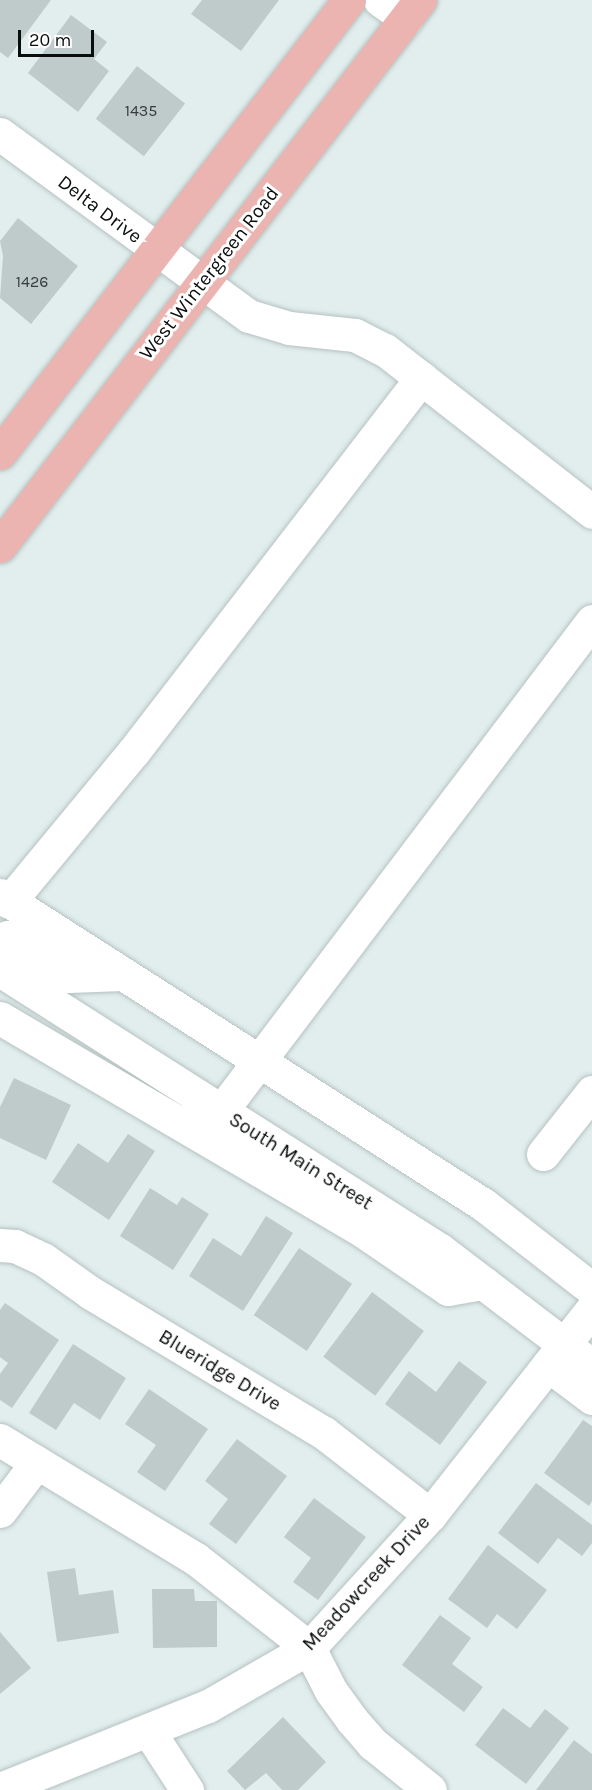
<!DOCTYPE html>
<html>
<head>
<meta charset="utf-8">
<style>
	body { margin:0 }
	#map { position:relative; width:592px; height:1790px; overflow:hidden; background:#e1eeed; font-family:Karla,sans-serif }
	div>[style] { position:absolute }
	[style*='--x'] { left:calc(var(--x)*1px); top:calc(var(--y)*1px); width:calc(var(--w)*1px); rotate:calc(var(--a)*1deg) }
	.building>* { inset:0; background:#bfcbca; transform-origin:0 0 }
	.roads { filter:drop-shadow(0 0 2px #b6c2c1) drop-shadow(0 0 2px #b6c2c1) }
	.minor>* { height:33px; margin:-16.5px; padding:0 16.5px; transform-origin:16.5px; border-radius:16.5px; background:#fff }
	.major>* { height:33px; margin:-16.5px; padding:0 16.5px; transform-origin:16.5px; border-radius:16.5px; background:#ecb4b0 }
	span { translate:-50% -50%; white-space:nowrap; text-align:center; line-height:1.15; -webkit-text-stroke:6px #fff; paint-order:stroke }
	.number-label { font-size:16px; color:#363c3c }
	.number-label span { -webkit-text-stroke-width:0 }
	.street-label { font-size:20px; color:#090d0c }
	.scale { position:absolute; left:18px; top:30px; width:76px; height:27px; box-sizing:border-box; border:3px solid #090d0c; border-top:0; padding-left:8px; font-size:18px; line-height:21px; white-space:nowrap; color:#090d0c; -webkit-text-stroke:4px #fff; paint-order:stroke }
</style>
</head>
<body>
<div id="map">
	<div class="building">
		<div style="clip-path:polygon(0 0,51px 0,8px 58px,0 52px)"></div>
		<div style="clip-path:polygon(202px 0,279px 0,241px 51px,191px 14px)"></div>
		<div style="clip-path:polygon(71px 15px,107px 42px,94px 59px,109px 71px,78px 112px,28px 73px)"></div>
		<div style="left:137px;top:66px;width:61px;height:67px;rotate:38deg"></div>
		<div style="clip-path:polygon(18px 218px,78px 266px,31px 324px,0 298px,3px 256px,0 241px)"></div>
		<div style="clip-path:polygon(14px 1078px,71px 1105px,46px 1160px,0 1138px,0 1107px)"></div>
		<div style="clip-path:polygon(128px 1134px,155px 1151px,109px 1220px,52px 1182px,78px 1143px,108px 1163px)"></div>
		<div style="clip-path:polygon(150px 1188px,177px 1205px,182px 1197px,209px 1214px,173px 1270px,120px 1236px)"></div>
		<div style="clip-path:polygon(266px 1216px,293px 1233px,243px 1311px,189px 1276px,213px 1238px,241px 1256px)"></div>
		<div style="left:299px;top:1248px;width:64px;height:81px;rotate:34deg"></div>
		<div style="left:372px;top:1292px;width:65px;height:81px;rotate:37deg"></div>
		<div style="clip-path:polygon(5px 1303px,59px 1340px,12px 1408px,0 1400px,0 1374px,8px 1363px,0 1357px,0 1310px)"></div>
		<div style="clip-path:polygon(73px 1344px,126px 1378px,100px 1420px,74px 1403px,56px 1430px,29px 1413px)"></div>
		<div style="clip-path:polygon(459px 1361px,487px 1382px,440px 1445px,385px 1404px,409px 1371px,436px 1392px)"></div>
		<div style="clip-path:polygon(149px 1389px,208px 1429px,165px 1491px,137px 1472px,156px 1445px,125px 1424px)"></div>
		<div style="clip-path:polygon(583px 1420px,592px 1426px,592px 1501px,589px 1506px,544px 1473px)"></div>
		<div style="clip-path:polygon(237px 1439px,287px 1476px,236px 1544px,209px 1524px,228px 1499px,205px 1481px)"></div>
		<div style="clip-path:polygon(536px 1483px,592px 1525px,592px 1543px,582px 1556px,558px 1538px,538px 1564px,498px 1533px)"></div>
		<div style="clip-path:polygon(314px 1498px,366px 1537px,318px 1600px,293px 1582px,311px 1558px,284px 1537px)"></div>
		<div style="clip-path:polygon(488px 1545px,547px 1590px,517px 1629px,497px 1614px,487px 1628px,448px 1599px)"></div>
		<div style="clip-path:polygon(75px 1568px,79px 1595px,113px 1590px,119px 1633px,57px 1642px,47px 1572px)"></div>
		<div style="clip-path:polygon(152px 1589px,194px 1589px,195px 1601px,217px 1601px,217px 1647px,153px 1648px)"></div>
		<div style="clip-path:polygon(440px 1615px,471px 1638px,452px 1664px,483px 1687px,464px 1712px,402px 1665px)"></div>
		<div style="clip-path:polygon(0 1632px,31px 1668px,0 1694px)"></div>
		<div style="clip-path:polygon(503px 1708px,530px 1728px,545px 1709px,569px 1728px,526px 1784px,475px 1745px)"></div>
		<div style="clip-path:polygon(283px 1717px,326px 1762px,298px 1790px,282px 1790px,266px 1773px,245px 1790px,227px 1771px)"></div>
		<div style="clip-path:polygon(574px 1740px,592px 1754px,592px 1790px,536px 1790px)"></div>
	</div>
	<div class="roads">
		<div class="minor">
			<div style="--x:380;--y:0;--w:32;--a:35"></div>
			<div style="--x:0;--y:134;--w:308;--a:36.2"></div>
			<div style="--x:249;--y:316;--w:42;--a:16.7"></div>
			<div style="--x:289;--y:328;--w:66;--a:6.1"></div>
			<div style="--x:355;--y:335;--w:34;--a:27"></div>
			<div style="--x:385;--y:350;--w:263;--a:38"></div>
			<div style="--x:0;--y:895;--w:575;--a:32.64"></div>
			<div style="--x:484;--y:1205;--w:137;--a:37.9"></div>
			<div style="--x:9;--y:902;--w:196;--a:-50.4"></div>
			<div style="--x:134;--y:751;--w:471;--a:-52.4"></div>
			<div style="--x:0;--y:940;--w:9;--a:-21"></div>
			<div style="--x:8;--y:937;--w:72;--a:32.6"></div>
			<div style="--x:69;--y:976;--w:53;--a:-2.2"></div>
			<div style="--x:0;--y:970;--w:522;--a:32.47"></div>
			<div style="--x:440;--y:1250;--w:191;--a:37.3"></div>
			<div style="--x:0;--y:1018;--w:421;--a:30.4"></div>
			<div style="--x:363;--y:1231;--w:103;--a:34.3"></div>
			<div style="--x:448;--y:1289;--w:36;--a:-10"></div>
			<div style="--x:181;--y:1123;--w:43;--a:-17.6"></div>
			<div style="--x:222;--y:1110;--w:613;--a:-52.89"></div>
			<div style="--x:543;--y:1154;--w:79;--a:-51.7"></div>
			<div style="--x:0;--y:1245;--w:15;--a:4"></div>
			<div style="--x:15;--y:1246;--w:31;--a:25"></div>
			<div style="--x:43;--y:1259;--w:59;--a:35.3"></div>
			<div style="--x:91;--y:1293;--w:272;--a:31"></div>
			<div style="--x:324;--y:1433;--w:134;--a:37.7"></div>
			<div style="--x:548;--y:1365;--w:55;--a:36.9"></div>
			<div style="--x:0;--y:1440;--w:229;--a:31.3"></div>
			<div style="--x:196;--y:1559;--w:144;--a:38.2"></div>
			<div style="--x:309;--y:1648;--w:48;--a:62.9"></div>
			<div style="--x:331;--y:1691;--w:36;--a:54"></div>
			<div style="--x:352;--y:1720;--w:32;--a:49"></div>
			<div style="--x:373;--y:1744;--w:73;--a:38.9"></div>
			<div style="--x:0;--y:1511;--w:61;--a:-52.9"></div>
			<div style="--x:148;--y:1730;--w:72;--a:57"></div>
			<div style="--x:0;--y:1789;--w:224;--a:-21.8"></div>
			<div style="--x:208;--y:1706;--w:116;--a:-29.9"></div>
			<div style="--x:309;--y:1648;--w:180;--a:-47.7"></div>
			<div style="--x:430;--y:1515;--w:262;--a:-51.8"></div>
		</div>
		<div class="major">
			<div style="--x:0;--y:453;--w:572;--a:-52.39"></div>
			<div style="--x:0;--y:546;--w:689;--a:-52.43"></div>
		</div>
	</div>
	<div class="number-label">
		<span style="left:141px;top:111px">1435</span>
		<span style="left:32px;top:282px">1426</span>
	</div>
	<div class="street-label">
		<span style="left:100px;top:209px;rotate:37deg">Delta Drive</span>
		<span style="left:209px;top:273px;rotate:-52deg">West Wintergreen Road</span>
		<span style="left:301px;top:1161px;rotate:32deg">South Main Street</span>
		<span style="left:220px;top:1370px;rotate:31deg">Blueridge Drive</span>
		<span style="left:366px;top:1583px;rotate:-47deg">Meadowcreek Drive</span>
	</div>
	<div class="scale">20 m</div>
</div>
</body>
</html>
